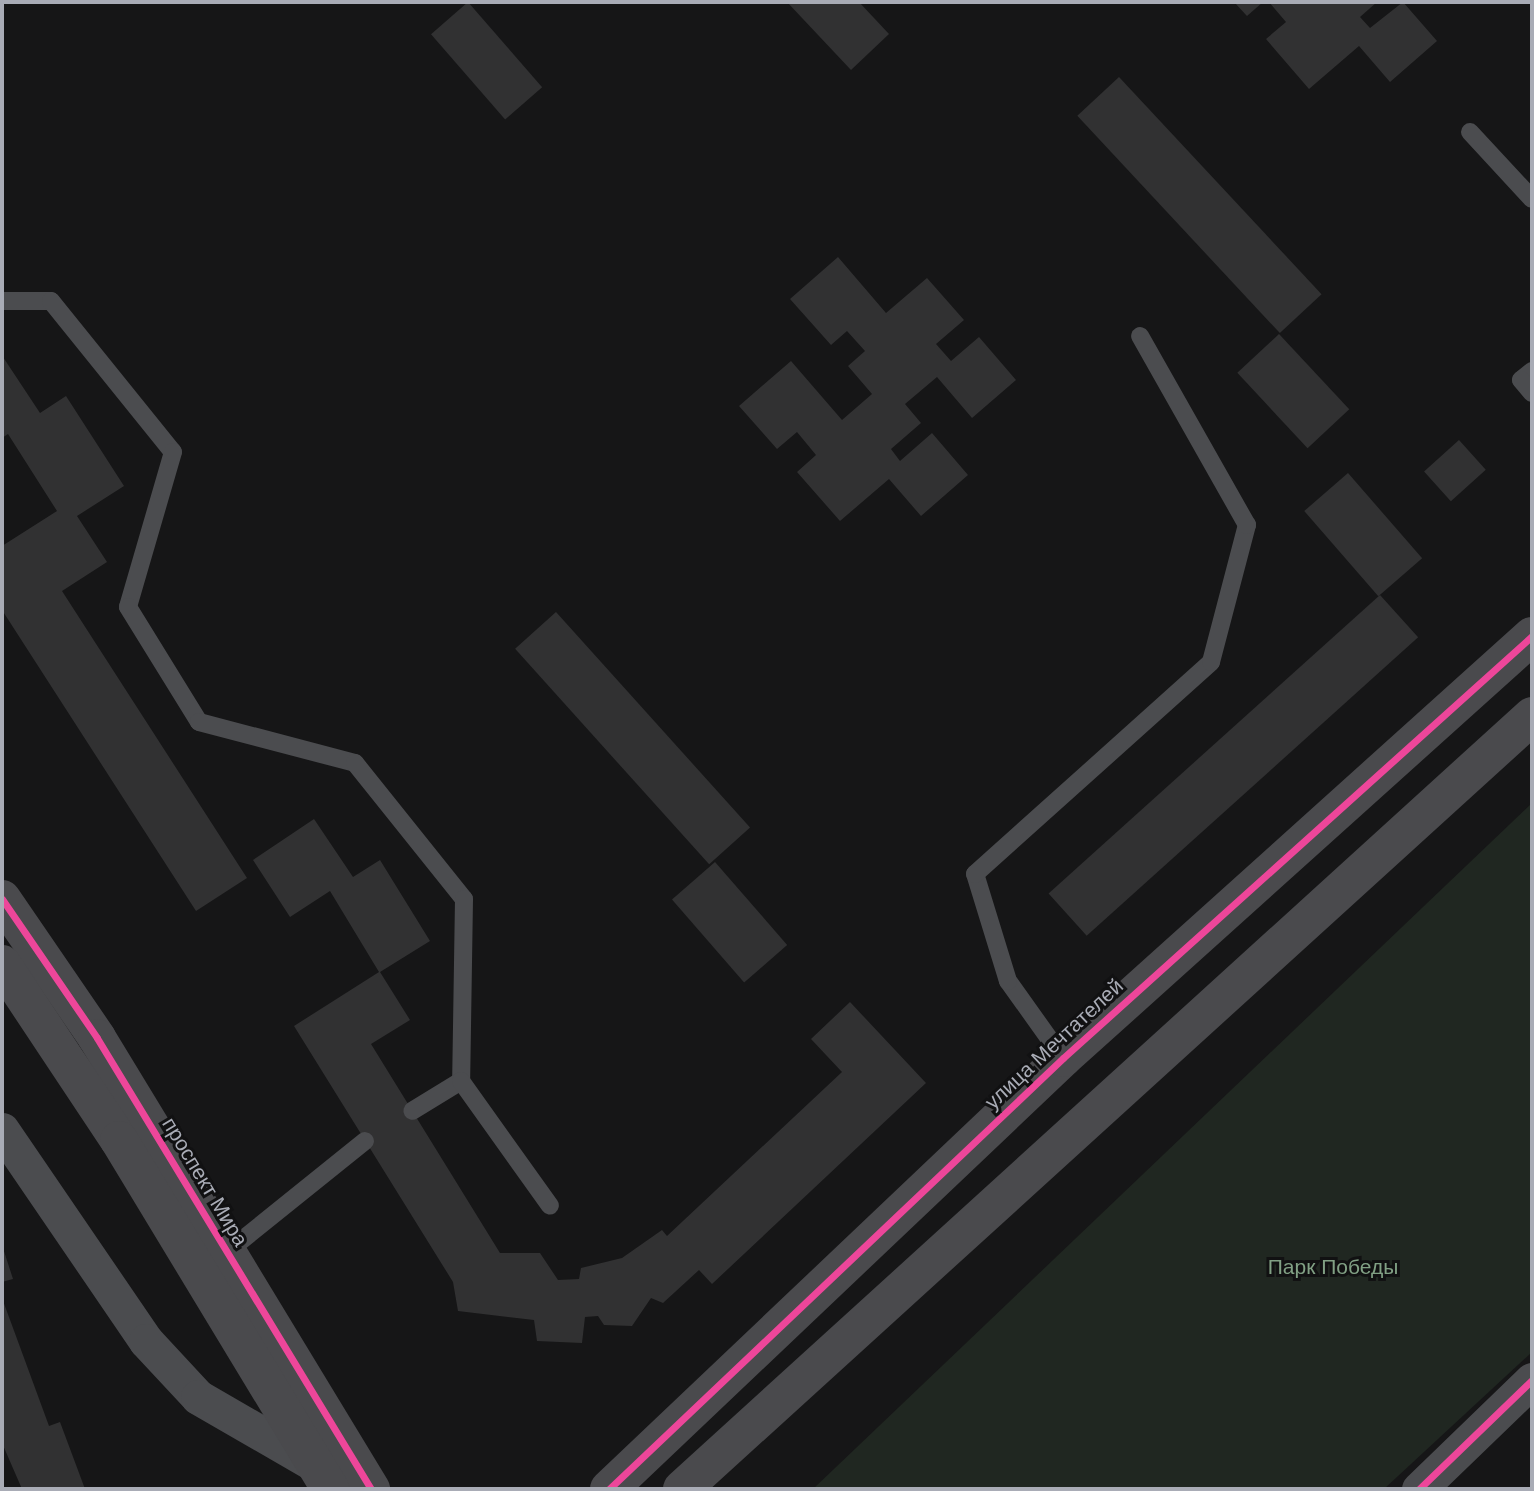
<!DOCTYPE html>
<html>
<head>
<meta charset="utf-8">
<style>
	body { margin:0 }
	#map { position:relative; width:1534px; height:1491px; overflow:hidden; background:#161617; font-family:Arial,sans-serif }
	div>[style] { position:absolute }
	[style*='--x'] { left:calc(var(--x)*1px); top:calc(var(--y)*1px); width:calc(var(--w)*1px); rotate:calc(var(--a)*1deg) }
	.green>* { inset:0; background:#202721 }
	.building>* { inset:0; background:#313132; transform-origin:0 0 }
	.lane>* { height:18px; margin:-9px; padding:0 9px; transform-origin:9px; border-radius:9px; background:#4b4c4f }
	.street>* { height:35px; margin:-17.5px; padding:0 17.5px; transform-origin:17.5px; border-radius:17.5px; background:#4b4c4f }
	.secondary>* { height:38px; margin:-19px; padding:0 19px; transform-origin:19px; border-radius:19px; background:#4a4a4d }
	.cycleway>* { height:7px; margin:-3.5px; padding:0 3.5px; transform-origin:3.5px; border-radius:3.5px; background:#ed469a }
	span { translate:-50% -50%; white-space:nowrap; text-align:center; line-height:1.15; -webkit-text-stroke:6px #111112; paint-order:stroke }
	.street-label { font-size:21px; color:#a9acb6 }
	.park-label { font-size:21px; color:#81a084 }
	.frame { position:absolute; inset:0; border:4px solid #a9acb6; pointer-events:none }
</style>
</head>
<body>
<div id="map">
	<div class="green">
		<div style="clip-path:polygon(1532px 803px,1532px 1352px,1384px 1489px,813px 1489px)"></div>
	</div>
	<div class="building">
		<div style="left:468px;top:2px;width:113px;height:49px;rotate:49deg"></div>
		<div style="clip-path:polygon(787px 2px,859px 2px,889px 34px,851px 70px)"></div>
		<div style="clip-path:polygon(1234px 2px,1263px 2px,1247px 16px)"></div>
		<div style="clip-path:polygon(1269px 2px,1377px 2px,1360px 17px,1370px 28px,1403px 2px,1437px 41px,1390px 82px,1359px 46px,1309px 89px,1266px 39px,1286px 22px)"></div>
		<div style="left:1119px;top:77px;width:297px;height:57px;rotate:47deg"></div>
		<div style="clip-path:polygon(838px 257px,886px 313px,927px 278px,964px 320px,936px 344px,951px 361px,979px 337px,1016px 380px,972px 418px,937px 377px,905px 404px,921px 423px,891px 449px,900px 461px,932px 433px,968px 475px,921px 516px,889px 479px,840px 521px,797px 472px,816px 455px,797px 432px,777px 449px,739px 406px,791px 361px,842px 420px,872px 394px,848px 366px,865px 351px,847px 331px,831px 345px,790px 299px)"></div>
		<div style="left:1279px;top:334px;width:103px;height:57px;rotate:47deg"></div>
		<div style="clip-path:polygon(3px 357px,40px 413px,66px 396px,124px 486px,77px 516px,107px 562px,62px 591px,247px 878px,196px 911px,2px 610px,2px 546px,57px 511px,8px 434px,2px 438px)"></div>
		<div style="left:1459px;top:440px;width:40px;height:47px;rotate:48deg"></div>
		<div style="left:1348px;top:473px;width:113px;height:58px;rotate:49deg"></div>
		<div style="left:1380px;top:595px;width:57px;height:446px;rotate:48deg"></div>
		<div style="left:556px;top:612px;width:290px;height:55px;rotate:48deg"></div>
		<div style="clip-path:polygon(314px 819px,353px 877px,380px 860px,430px 941px,380px 972px,410px 1020px,371px 1044px,500px 1253px,540px 1253px,558px 1280px,579px 1279px,581px 1268px,622px 1258px,662px 1230px,667px 1236px,842px 1072px,811px 1039px,850px 1002px,926px 1083px,712px 1284px,699px 1270px,663px 1303px,651px 1298px,632px 1326px,604px 1325px,598px 1316px,585px 1317px,582px 1343px,537px 1341px,534px 1320px,458px 1311px,453px 1282px,294px 1026px,379px 972px,330px 891px,290px 917px,253px 860px)"></div>
		<div style="left:715px;top:862px;width:110px;height:57px;rotate:49deg"></div>
		<div style="clip-path:polygon(2px 1245px,13px 1279px,2px 1282px)"></div>
		<div style="clip-path:polygon(2px 1298px,49px 1426px,60px 1422px,85px 1489px,22px 1489px,2px 1443px)"></div>
	</div>
	<div class="lane">
		<div style="--x:1470;--y:132;--w:91;--a:47.2"></div>
		<div style="--x:2;--y:301;--w:49;--a:0"></div>
		<div style="--x:51;--y:301;--w:194;--a:51.1"></div>
		<div style="--x:173;--y:452;--w:161;--a:106.2"></div>
		<div style="--x:128;--y:607;--w:135;--a:58.3"></div>
		<div style="--x:199;--y:722;--w:161;--a:14.7"></div>
		<div style="--x:355;--y:763;--w:174;--a:51.3"></div>
		<div style="--x:464;--y:899;--w:182;--a:90.9"></div>
		<div style="--x:461;--y:1081;--w:57;--a:148.5"></div>
		<div style="--x:1532;--y:371;--w:14;--a:141"></div>
		<div style="--x:1521;--y:380;--w:17;--a:50"></div>
		<div style="--x:1063;--y:1058;--w:95;--a:-125.5"></div>
		<div style="--x:1008;--y:981;--w:112;--a:-107.1"></div>
		<div style="--x:975;--y:874;--w:317;--a:-41.9"></div>
		<div style="--x:1211;--y:662;--w:142;--a:-75.3"></div>
		<div style="--x:1247;--y:525;--w:217;--a:-119.5"></div>
		<div style="--x:461;--y:1081;--w:153;--a:54.5"></div>
		<div style="--x:227;--y:1252;--w:177;--a:-38.8"></div>
	</div>
	<div class="street">
		<div style="--x:2;--y:1130;--w:255;--a:55.7"></div>
		<div style="--x:146;--y:1341;--w:76;--a:47.1"></div>
		<div style="--x:198;--y:1397;--w:136;--a:30"></div>
		<div style="--x:1419;--y:1489;--w:157;--a:-44"></div>
	</div>
	<div class="secondary">
		<div style="--x:2;--y:899;--w:168;--a:55.6"></div>
		<div style="--x:97;--y:1038;--w:528;--a:58.72"></div>
		<div style="--x:2;--y:964;--w:211;--a:56.4"></div>
		<div style="--x:119;--y:1140;--w:408;--a:58.8"></div>
		<div style="--x:609;--y:1489;--w:626;--a:-43.51"></div>
		<div style="--x:1063;--y:1058;--w:631;--a:-41.98"></div>
		<div style="--x:682;--y:1489;--w:1149;--a:-42.28"></div>
	</div>
	<div class="cycleway">
		<div style="--x:2;--y:899;--w:168;--a:55.6"></div>
		<div style="--x:97;--y:1038;--w:528;--a:58.72"></div>
		<div style="--x:609;--y:1489;--w:626;--a:-43.51"></div>
		<div style="--x:1063;--y:1058;--w:631;--a:-41.98"></div>
		<div style="--x:1419;--y:1489;--w:157;--a:-44"></div>
	</div>
	<div class="street-label">
		<span style="left:1054px;top:1044px;rotate:-43deg">улица Мечтателей</span>
		<span style="left:205px;top:1182px;rotate:59deg">проспект Мира</span>
	</div>
	<div class="park-label">
		<span style="left:1333px;top:1267px">Парк Победы</span>
	</div>
	<div class="frame"></div>
</div>
</body>
</html>
